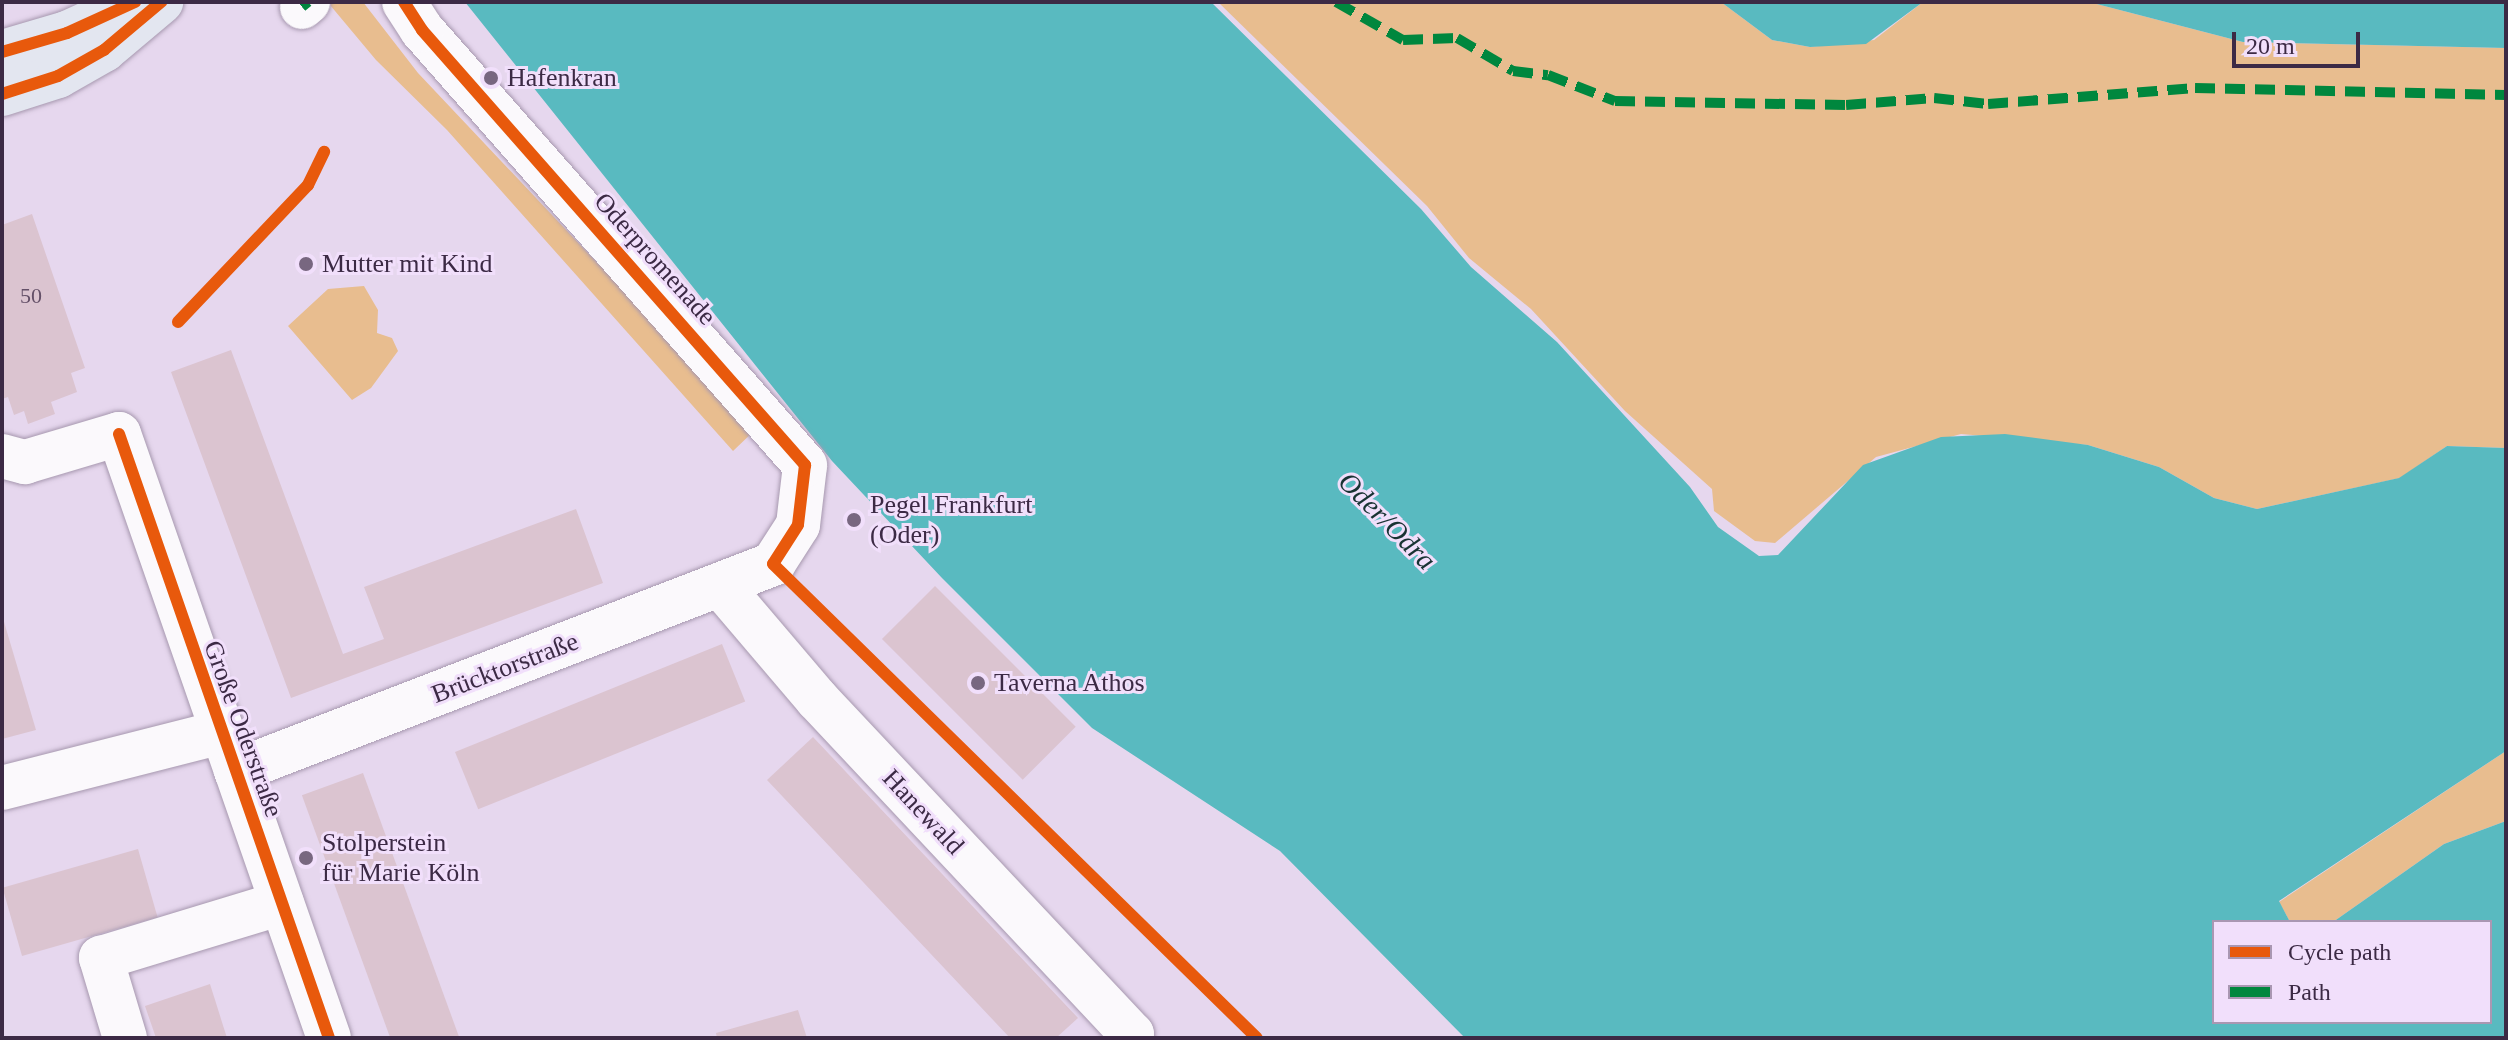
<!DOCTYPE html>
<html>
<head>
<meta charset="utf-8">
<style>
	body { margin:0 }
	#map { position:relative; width:2508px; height:1040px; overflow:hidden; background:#e6d7ee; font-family:"Times New Roman",serif }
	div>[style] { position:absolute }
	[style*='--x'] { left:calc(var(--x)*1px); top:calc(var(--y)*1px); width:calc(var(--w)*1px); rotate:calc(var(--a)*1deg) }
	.green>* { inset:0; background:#e8bd8f }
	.water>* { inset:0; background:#59bac0 }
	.building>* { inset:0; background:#dbc4d0; transform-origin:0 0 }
	.roads { filter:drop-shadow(0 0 2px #a798af) drop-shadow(0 0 2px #a798af) }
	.minor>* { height:44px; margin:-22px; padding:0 22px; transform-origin:22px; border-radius:22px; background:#fbf9fc }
	.major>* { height:44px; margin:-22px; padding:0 22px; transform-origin:22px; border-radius:22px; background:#e3e6f0 }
	.quiet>* { height:10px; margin-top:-5px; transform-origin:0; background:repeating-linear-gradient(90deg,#00873e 0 20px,transparent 0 30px) }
	.cycleway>* { height:12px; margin:-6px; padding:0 6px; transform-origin:6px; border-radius:6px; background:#e8590c }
	.dots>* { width:22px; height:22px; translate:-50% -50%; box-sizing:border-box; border:4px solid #f1dffb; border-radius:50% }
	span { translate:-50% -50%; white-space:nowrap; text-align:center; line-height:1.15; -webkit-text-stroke:6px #f1dffb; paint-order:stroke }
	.number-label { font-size:22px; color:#645068 }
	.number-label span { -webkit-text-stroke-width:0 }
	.poi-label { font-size:26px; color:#3c2a45 }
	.left { translate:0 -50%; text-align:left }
	.street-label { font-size:26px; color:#3c2a45 }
	.water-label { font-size:28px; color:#183333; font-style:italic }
	.frame { position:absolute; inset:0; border:4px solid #3c2a45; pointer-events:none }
	.legend { position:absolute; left:2212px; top:920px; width:280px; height:104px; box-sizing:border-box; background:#f1dffb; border:2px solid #a997b2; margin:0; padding:10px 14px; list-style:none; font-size:24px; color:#3c2a45 }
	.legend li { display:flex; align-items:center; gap:16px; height:40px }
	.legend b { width:40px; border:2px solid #a997b2 }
	.scale { position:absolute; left:2232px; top:32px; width:128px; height:36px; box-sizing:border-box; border:4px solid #3c2a45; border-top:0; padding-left:10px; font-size:24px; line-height:28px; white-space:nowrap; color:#3c2a45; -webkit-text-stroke:6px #f1dffb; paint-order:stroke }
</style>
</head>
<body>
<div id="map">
	<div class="green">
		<div style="clip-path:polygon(334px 2px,363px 2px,418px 73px,755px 430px,733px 451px,447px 130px,376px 60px,330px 5px)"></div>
		<div style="clip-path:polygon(1218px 2px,1721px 2px,1772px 40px,1810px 47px,1874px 40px,1923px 2px,2089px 2px,2243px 42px,2506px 48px,2506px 448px,2447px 446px,2400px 478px,2257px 509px,2214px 498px,2159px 467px,2088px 445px,1961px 434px,1876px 457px,1775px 543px,1755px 541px,1714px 511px,1712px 489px,1625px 411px,1531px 309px,1469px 258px,1427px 206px)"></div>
		<div style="clip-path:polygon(364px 286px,378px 310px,377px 333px,392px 338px,398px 351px,371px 388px,352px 400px,288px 326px,328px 289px)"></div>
		<div style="clip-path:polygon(2506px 751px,2506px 821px,2444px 844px,2333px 922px,2290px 922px,2279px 902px)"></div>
	</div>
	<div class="water">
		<div style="clip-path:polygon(465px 2px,1211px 2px,1421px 209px,1471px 267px,1557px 342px,1690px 487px,1718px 527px,1759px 556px,1778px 555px,1863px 465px,1941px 437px,2005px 434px,2088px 445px,2159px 467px,2214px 498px,2257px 509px,2399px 478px,2447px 446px,2506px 448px,2506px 751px,2279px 901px,2290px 922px,2214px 922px,2214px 1022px,2490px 1022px,2490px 922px,2333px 922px,2444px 844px,2506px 821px,2506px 1038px,1465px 1038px,1280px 851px,1092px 728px,942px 578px,832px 461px)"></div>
		<div style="clip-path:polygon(1721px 2px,1923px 2px,1866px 44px,1810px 47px,1772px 40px)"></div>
		<div style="clip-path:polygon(2089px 2px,2506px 2px,2506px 48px,2243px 42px)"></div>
	</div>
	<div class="building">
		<div style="clip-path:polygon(32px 214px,85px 368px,71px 373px,77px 392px,51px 402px,55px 414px,28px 424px,24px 411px,14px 415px,8px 397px,2px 399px,2px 225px)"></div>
		<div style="clip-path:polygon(231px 350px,343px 654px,384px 639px,364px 587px,576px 509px,603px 583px,291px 698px,171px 372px)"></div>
		<div style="left:854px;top:510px;width:12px;height:15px;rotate:42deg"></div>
		<div style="left:935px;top:586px;width:199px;height:75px;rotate:45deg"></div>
		<div style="clip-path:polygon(2px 615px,36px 730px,2px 739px)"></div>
		<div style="left:722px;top:644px;width:62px;height:288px;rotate:68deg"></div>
		<div style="clip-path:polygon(813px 737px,1078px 1018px,1056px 1038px,1010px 1038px,767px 780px)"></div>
		<div style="left:363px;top:773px;width:282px;height:65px;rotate:70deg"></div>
		<div style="left:138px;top:849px;width:71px;height:141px;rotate:74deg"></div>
		<div style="clip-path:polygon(210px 984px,227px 1038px,156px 1038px,145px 1006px)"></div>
		<div style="clip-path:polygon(798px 1010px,807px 1038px,717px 1038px,716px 1033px)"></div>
	</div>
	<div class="roads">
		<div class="minor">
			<div style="--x:302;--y:7;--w:8;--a:-40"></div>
			<div style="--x:2;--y:456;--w:24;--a:15"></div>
			<div style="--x:25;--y:462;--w:98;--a:-16.6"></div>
			<div style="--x:119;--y:434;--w:639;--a:70.83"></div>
			<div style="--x:720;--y:585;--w:150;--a:49.6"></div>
			<div style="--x:817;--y:699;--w:460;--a:46.8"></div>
			<div style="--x:1132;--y:1034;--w:6;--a:141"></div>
			<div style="--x:236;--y:771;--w:576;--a:-21.08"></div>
			<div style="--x:773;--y:564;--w:46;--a:-57.3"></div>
			<div style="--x:798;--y:525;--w:60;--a:-83.3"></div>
			<div style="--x:805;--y:465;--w:580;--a:-131.36"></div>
			<div style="--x:422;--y:30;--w:33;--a:-123"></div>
			<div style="--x:2;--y:788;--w:227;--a:-14.3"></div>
			<div style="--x:125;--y:1038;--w:84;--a:-106.7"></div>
			<div style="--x:101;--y:958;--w:189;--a:-16.9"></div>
		</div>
		<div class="major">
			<div style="--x:2;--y:52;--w:68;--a:-16.3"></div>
			<div style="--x:67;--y:33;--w:75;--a:-24.5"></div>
			<div style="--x:2;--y:94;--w:59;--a:-17.8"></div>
			<div style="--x:58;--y:76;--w:53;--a:-29.5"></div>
			<div style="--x:104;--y:50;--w:75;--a:-40.1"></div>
		</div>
	</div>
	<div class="quiet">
		<div style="--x:1336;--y:2;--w:77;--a:29.6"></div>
		<div style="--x:1403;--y:40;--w:54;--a:-2.1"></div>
		<div style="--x:1457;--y:38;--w:65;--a:30.5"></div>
		<div style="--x:1513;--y:71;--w:35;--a:7"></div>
		<div style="--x:1548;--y:75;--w:72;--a:21.2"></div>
		<div style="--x:1615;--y:101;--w:231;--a:1"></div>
		<div style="--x:1846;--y:105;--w:88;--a:-4.5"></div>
		<div style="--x:1934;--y:98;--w:54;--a:6.3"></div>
		<div style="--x:1988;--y:104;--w:208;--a:-4.4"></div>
		<div style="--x:2195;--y:88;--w:311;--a:1.3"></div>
		<div style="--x:302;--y:7;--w:8;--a:-40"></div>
	</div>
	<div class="cycleway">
		<div style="--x:404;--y:2;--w:33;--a:57"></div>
		<div style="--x:422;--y:30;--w:580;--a:48.64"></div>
		<div style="--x:805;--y:465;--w:60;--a:96.7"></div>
		<div style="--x:798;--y:525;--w:46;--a:122.7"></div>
		<div style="--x:773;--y:564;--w:677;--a:44.4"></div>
		<div style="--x:2;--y:52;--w:68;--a:-16.3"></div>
		<div style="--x:67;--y:33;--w:75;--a:-24.5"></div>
		<div style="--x:2;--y:94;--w:59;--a:-17.8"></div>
		<div style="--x:58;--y:76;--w:53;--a:-29.5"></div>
		<div style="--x:104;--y:50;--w:75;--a:-40.1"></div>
		<div style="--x:178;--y:322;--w:189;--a:-46.5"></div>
		<div style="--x:308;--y:185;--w:37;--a:-64"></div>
		<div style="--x:119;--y:434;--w:639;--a:70.83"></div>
	</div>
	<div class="dots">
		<div style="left:491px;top:78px;background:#786780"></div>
		<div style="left:306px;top:264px;background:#786780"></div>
		<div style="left:854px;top:520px;background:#786780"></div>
		<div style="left:978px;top:683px;background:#786780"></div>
		<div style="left:306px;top:858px;background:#786780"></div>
	</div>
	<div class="number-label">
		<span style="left:31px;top:296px">50</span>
	</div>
	<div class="poi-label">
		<span class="left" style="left:507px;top:78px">Hafenkran</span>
		<span class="left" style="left:322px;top:264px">Mutter mit Kind</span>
		<span class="left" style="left:870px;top:520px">Pegel Frankfurt<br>(Oder)</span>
		<span class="left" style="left:994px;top:683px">Taverna Athos</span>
		<span class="left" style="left:322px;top:858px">Stolperstein<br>für Marie Köln</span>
	</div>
	<div class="street-label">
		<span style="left:655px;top:259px;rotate:48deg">Oderpromenade</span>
		<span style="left:505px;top:668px;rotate:-21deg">Brücktorstraße</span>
		<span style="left:243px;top:729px;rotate:70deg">Große Oderstraße</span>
		<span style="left:923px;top:812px;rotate:47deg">Hanewald</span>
	</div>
	<div class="water-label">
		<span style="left:1387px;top:521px;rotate:45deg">Oder/Odra</span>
	</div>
	<div class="frame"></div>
	<ul class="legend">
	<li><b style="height:10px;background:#e8590c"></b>Cycle path</li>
	<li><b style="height:10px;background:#00873e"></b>Path</li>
	</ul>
	<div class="scale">20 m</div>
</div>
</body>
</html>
